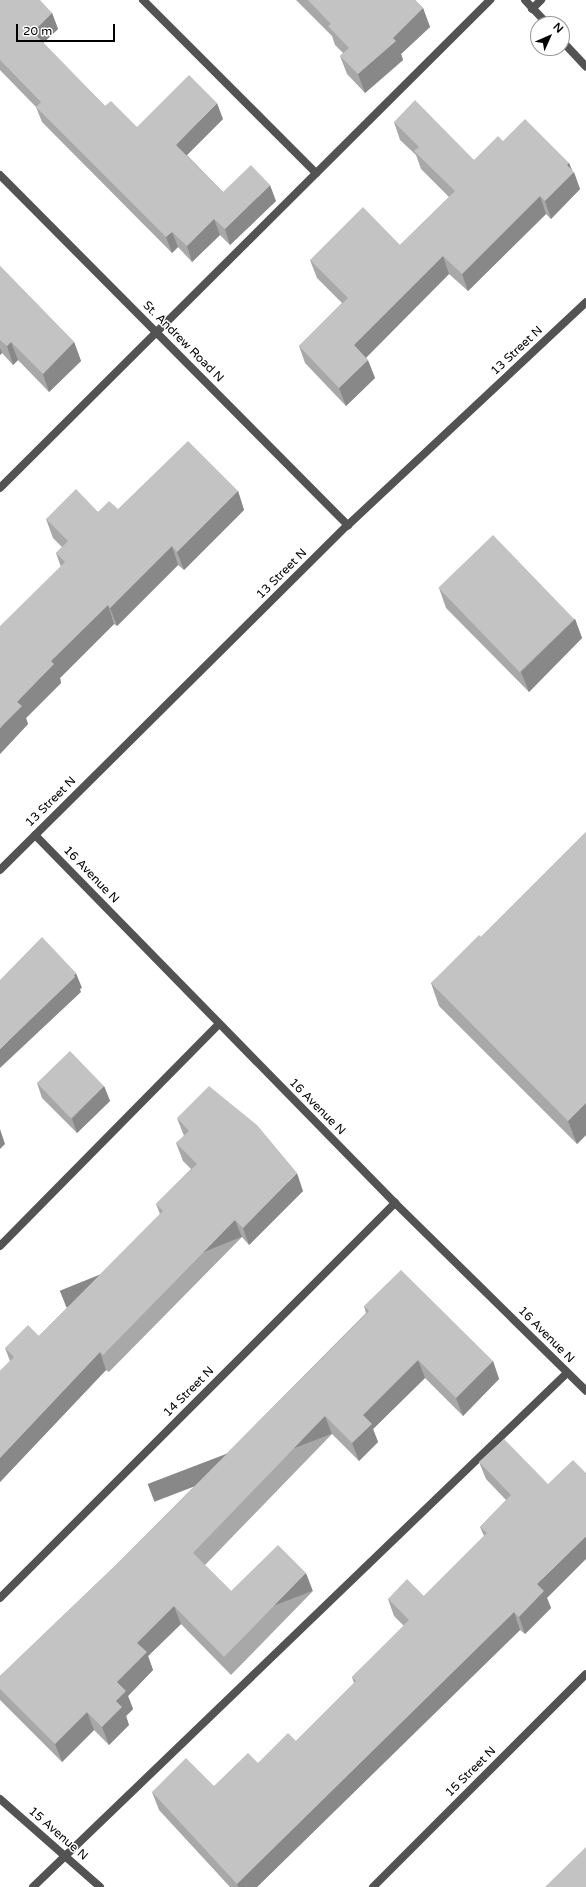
<!DOCTYPE html>
<html>
<head>
<meta charset="utf-8">
<style>
	body { margin:0 }
	#map { position:relative; width:586px; height:1887px; overflow:hidden; background:#fff; font-family:"Varela Round",sans-serif }
	div>[style] { position:absolute }
	[style*='--x'] { left:calc(var(--x)*1px); top:calc(var(--y)*1px); width:calc(var(--w)*1px); rotate:calc(var(--a)*1deg) }
	.service>* { height:8px; margin:-4px; padding:0 4px; transform-origin:4px; border-radius:4px; background:#535353 }
	.minor>* { height:8px; margin:-4px; padding:0 4px; transform-origin:4px; border-radius:4px; background:#535353 }
	.tertiary>* { height:8px; margin:-4px; padding:0 4px; transform-origin:4px; border-radius:4px; background:#535353 }
	.wall>* { inset:0; background:#a8a8a8 }
	.shaded-wall>* { inset:0; background:#888; transform-origin:0 0 }
	.building>* { inset:0; background:#c3c3c3; transform-origin:0 0 }
	span { translate:-50% -50%; white-space:nowrap; text-align:center; line-height:1.15; -webkit-text-stroke:3px #fff; paint-order:stroke }
	.street-label { font-size:12px; color:#000 }
	.north { position:absolute; left:530px; top:16px; width:40px; height:40px; box-sizing:border-box; background:#fff; border:1px solid #999; border-radius:50%; rotate:45deg; font-size:11px; font-weight:700; line-height:16px; text-align:center; color:#000 }
	.north::after { content:''; display:block; margin:auto; width:14px; height:18px; background:#000; clip-path:polygon(50% 0,100% 100%,50% 72%,0 100%) }
	.scale { position:absolute; left:16px; top:24px; width:99px; height:18px; box-sizing:border-box; border:2px solid #000; border-top:0; padding-left:5px; font-size:12px; line-height:14px; white-space:nowrap; color:#000; -webkit-text-stroke:3px #fff; paint-order:stroke }
</style>
</head>
<body>
<div id="map">
	<div class="service">
		<div style="--x:143;--y:0;--w:245;--a:45"></div>
		<div style="--x:532;--y:9;--w:13;--a:-45"></div>
		<div style="--x:0;--y:488;--w:692;--a:-44.88"></div>
		<div style="--x:0;--y:1246;--w:312;--a:-45.4"></div>
		<div style="--x:33;--y:1887;--w:741;--a:-43.91"></div>
	</div>
	<div class="minor">
		<div style="--x:0;--y:175;--w:494;--a:45.2"></div>
		<div style="--x:35;--y:835;--w:515;--a:45.63"></div>
		<div style="--x:395;--y:1203;--w:268;--a:44.5"></div>
		<div style="--x:0;--y:1598;--w:559;--a:-45"></div>
		<div style="--x:0;--y:1799;--w:133;--a:41.3"></div>
		<div style="--x:373;--y:1887;--w:301;--a:-45"></div>
	</div>
	<div class="tertiary">
		<div style="--x:525;--y:0;--w:33;--a:47"></div>
		<div style="--x:562;--y:41;--w:35;--a:47"></div>
		<div style="--x:0;--y:870;--w:490;--a:-44.8"></div>
		<div style="--x:348;--y:525;--w:326;--a:-43.1"></div>
	</div>
	<div class="wall">
		<div style="clip-path:polygon(0 0,52px 13px,58px 29px,43px 43px,105px 106px,137px 127px,223px 119px,187px 155px,223px 192px,276px 201px,230px 245px,220px 235px,192px 262px,178px 247px,172px 253px,42px 122px,36px 107px,0 70px)"></div>
		<div style="clip-path:polygon(296px 0,415px 0,423px 8px,430px 27px,401px 54px,403px 60px,365px 93px,347px 74px,340px 56px,343px 53px,335px 45px,332px 36px)"></div>
		<div style="clip-path:polygon(394px 122px,474px 160px,503px 141px,569px 163px,580px 189px,551px 219px,546px 214px,468px 291px,449px 274px,366px 357px,375px 378px,346px 406px,305px 363px,299px 346px,342px 303px,317px 278px,310px 260px,400px 245px,449px 197px,421px 169px,416px 155px,400px 140px)"></div>
		<div style="clip-path:polygon(0 266px,74px 342px,81px 361px,49px 392px,18px 360px,13px 365px,2px 353px,0 355px)"></div>
		<div style="clip-path:polygon(238px 491px,244px 510px,184px 570px,178px 565px,117px 626px,114px 624px,60px 678px,61px 683px,26px 718px,28px 724px,0 754px,61px 567px,56px 553px,62px 547px,53px 538px,46px 519px,118px 509px)"></div>
		<div style="clip-path:polygon(439px 588px,575px 619px,582px 638px,529px 692px,446px 608px)"></div>
		<div style="clip-path:polygon(586px 832px,586px 1135px,577px 1144px,439px 1006px,431px 983px,481px 937px)"></div>
		<div style="clip-path:polygon(37px 1083px,104px 1086px,110px 1101px,77px 1133px,42px 1098px)"></div>
		<div style="clip-path:polygon(177px 1118px,303px 1191px,249px 1245px,242px 1237px,109px 1372px,106px 1370px,0 1482px,0 1371px,10px 1361px,5px 1348px,39px 1336px,160px 1214px,156px 1204px,191px 1169px,183px 1161px,176px 1143px,184px 1136px)"></div>
		<div style="clip-path:polygon(364px 1306px,493px 1361px,499px 1379px,463px 1416px,425px 1378px,373px 1429px,378px 1442px,359px 1461px,332px 1434px,205px 1565px,231px 1591px,313px 1591px,231px 1675px,181px 1624px,148px 1656px,153px 1670px,128px 1696px,133px 1709px,126px 1716px,129px 1725px,109px 1745px,94px 1730px,62px 1762px,0 1700px,0 1676px,119px 1562px,366px 1313px)"></div>
		<div style="clip-path:polygon(504px 1439px,547px 1598px,551px 1608px,525px 1634px,520px 1630px,257px 1887px,230px 1887px,159px 1810px,152px 1792px,214px 1786px,258px 1763px,296px 1741px,354px 1683px,352px 1677px,404px 1626px,394px 1616px,388px 1599px,424px 1596px,484px 1536px,480px 1527px,506px 1500px,486px 1479px,479px 1462px)"></div>
	</div>
	<div class="shaded-wall">
		<div style="clip-path:polygon(423px 8px,430px 27px,401px 54px,403px 60px,365px 93px,358px 74px,393px 38px)"></div>
		<div style="clip-path:polygon(52px 13px,58px 29px,38px 48px,33px 32px)"></div>
		<div style="clip-path:polygon(217px 103px,223px 119px,182px 160px,176px 145px)"></div>
		<div style="clip-path:polygon(569px 163px,573px 173px,574px 172px,580px 189px,551px 219px,545px 201px,567px 165px)"></div>
		<div style="clip-path:polygon(270px 185px,276px 201px,230px 245px,225px 229px)"></div>
		<div style="clip-path:polygon(540px 196px,546px 214px,468px 291px,462px 274px)"></div>
		<div style="clip-path:polygon(214px 219px,220px 235px,192px 262px,187px 246px)"></div>
		<div style="clip-path:polygon(172px 232px,178px 247px,172px 253px,166px 237px)"></div>
		<div style="clip-path:polygon(443px 256px,449px 274px,361px 363px,354px 345px)"></div>
		<div style="clip-path:polygon(11px 342px,18px 360px,13px 365px,7px 346px)"></div>
		<div style="clip-path:polygon(74px 342px,81px 361px,49px 392px,43px 374px)"></div>
		<div style="clip-path:polygon(0 348px,2px 353px,0 355px)"></div>
		<div style="clip-path:polygon(368px 360px,375px 378px,346px 406px,339px 388px)"></div>
		<div style="clip-path:polygon(238px 491px,244px 510px,184px 570px,177px 552px)"></div>
		<div style="clip-path:polygon(172px 546px,178px 565px,117px 626px,110px 608px)"></div>
		<div style="clip-path:polygon(108px 605px,114px 624px,60px 678px,61px 683px,26px 718px,28px 724px,0 754px,0 728px,17px 702px,51px 661px)"></div>
		<div style="clip-path:polygon(575px 619px,582px 638px,529px 692px,521px 672px)"></div>
		<div style="clip-path:polygon(76px 973px,82px 988px,80px 989px,81px 992px,0 1068px,0 1049px)"></div>
		<div style="clip-path:polygon(104px 1086px,110px 1101px,77px 1133px,72px 1119px)"></div>
		<div style="clip-path:polygon(586px 1103px,586px 1135px,577px 1144px,568px 1121px)"></div>
		<div style="clip-path:polygon(0 1129px,5px 1144px,0 1149px)"></div>
		<div style="clip-path:polygon(297px 1173px,303px 1191px,249px 1245px,243px 1228px)"></div>
		<div style="left:235px;top:1220px;width:18px;height:189px;rotate:68deg"></div>
		<div style="clip-path:polygon(100px 1352px,106px 1370px,0 1482px,0 1458px)"></div>
		<div style="clip-path:polygon(418px 1360px,425px 1378px,373px 1429px,378px 1442px,359px 1461px,352px 1443px,363px 1415px)"></div>
		<div style="clip-path:polygon(493px 1361px,499px 1379px,463px 1416px,456px 1398px)"></div>
		<div style="left:325px;top:1416px;width:19px;height:190px;rotate:69deg"></div>
		<div style="clip-path:polygon(586px 1536px,586px 1559px,547px 1598px,551px 1608px,525px 1634px,519px 1617px,537px 1584px)"></div>
		<div style="left:306px;top:1573px;width:19px;height:117px;rotate:69deg"></div>
		<div style="clip-path:polygon(174px 1606px,181px 1624px,148px 1656px,153px 1670px,128px 1696px,133px 1709px,126px 1716px,129px 1725px,109px 1745px,102px 1727px,116px 1701px,117px 1682px,137px 1643px)"></div>
		<div style="clip-path:polygon(514px 1612px,520px 1630px,257px 1887px,238px 1887px,237px 1884px)"></div>
		<div style="clip-path:polygon(87px 1712px,94px 1730px,62px 1762px,55px 1744px)"></div>
	</div>
	<div class="building">
		<div style="clip-path:polygon(0 0,40px 0,52px 13px,33px 32px,105px 106px,111px 101px,137px 127px,189px 75px,217px 103px,176px 145px,223px 192px,251px 165px,270px 185px,225px 229px,214px 219px,187px 246px,172px 232px,166px 237px,36px 107px,41px 102px,0 60px)"></div>
		<div style="clip-path:polygon(308px 0,415px 0,423px 8px,393px 38px,396px 41px,358px 74px,340px 56px,349px 48px,328px 26px,331px 24px)"></div>
		<div style="clip-path:polygon(415px 100px,474px 160px,498px 136px,503px 141px,525px 119px,569px 163px,567px 165px,574px 172px,545px 201px,540px 196px,462px 274px,443px 256px,354px 345px,368px 360px,339px 388px,299px 346px,348px 298px,310px 260px,363px 207px,400px 245px,455px 191px,414px 151px,419px 147px,394px 122px)"></div>
		<div style="clip-path:polygon(0 266px,74px 342px,43px 374px,11px 342px,7px 346px,0 340px)"></div>
		<div style="clip-path:polygon(188px 441px,238px 491px,177px 552px,172px 546px,110px 608px,108px 605px,51px 661px,54px 664px,17px 702px,22px 706px,0 728px,0 626px,65px 562px,56px 553px,68px 541px,46px 519px,76px 489px,98px 512px,109px 501px,118px 509px)"></div>
		<div style="left:493px;top:535px;width:117px;height:76px;rotate:46deg"></div>
		<div style="clip-path:polygon(586px 832px,586px 1103px,568px 1121px,431px 983px,479px 935px,481px 937px)"></div>
		<div style="clip-path:polygon(42px 937px,76px 973px,74px 975px,75px 977px,0 1049px,0 980px)"></div>
		<div style="left:70px;top:1051px;width:49px;height:46px;rotate:46deg"></div>
		<div style="clip-path:polygon(209px 1086px,257px 1125px,297px 1173px,243px 1228px,235px 1220px,103px 1355px,100px 1352px,0 1458px,0 1371px,14px 1357px,5px 1348px,28px 1325px,39px 1336px,163px 1211px,156px 1204px,197px 1164px,176px 1143px,189px 1131px,177px 1118px)"></div>
		<div style="clip-path:polygon(401px 1270px,493px 1361px,456px 1398px,418px 1360px,363px 1415px,372px 1424px,352px 1443px,325px 1416px,193px 1553px,231px 1591px,278px 1545px,306px 1573px,224px 1657px,174px 1606px,137px 1643px,147px 1652px,117px 1682px,126px 1691px,116px 1701px,122px 1707px,102px 1727px,87px 1712px,55px 1744px,0 1689px,0 1676px,119px 1562px,369px 1311px,364px 1306px)"></div>
		<div style="clip-path:polygon(504px 1439px,548px 1484px,573px 1460px,586px 1473px,586px 1536px,537px 1584px,544px 1591px,519px 1617px,514px 1612px,237px 1884px,152px 1792px,186px 1758px,214px 1786px,248px 1753px,258px 1763px,288px 1733px,296px 1741px,356px 1681px,352px 1677px,409px 1620px,388px 1599px,407px 1579px,424px 1596px,487px 1533px,480px 1527px,511px 1495px,479px 1462px)"></div>
		<div style="clip-path:polygon(586px 1847px,586px 1887px,545px 1887px)"></div>
	</div>
	<div class="street-label">
		<span style="left:183px;top:342px;rotate:45deg">St. Andrew Road N</span>
		<span style="left:517px;top:351px;rotate:-43deg">13 Street N</span>
		<span style="left:282px;top:574px;rotate:-45deg">13 Street N</span>
		<span style="left:51px;top:802px;rotate:-45deg">13 Street N</span>
		<span style="left:91px;top:875px;rotate:46deg">16 Avenue N</span>
		<span style="left:317px;top:1107px;rotate:45deg">16 Avenue N</span>
		<span style="left:546px;top:1335px;rotate:45deg">16 Avenue N</span>
		<span style="left:189px;top:1392px;rotate:-45deg">14 Street N</span>
		<span style="left:471px;top:1772px;rotate:-45deg">15 Street N</span>
		<span style="left:58px;top:1834px;rotate:41deg">15 Avenue N</span>
	</div>
	<div class="north">N</div>
	<div class="scale">20 m</div>
</div>
</body>
</html>
